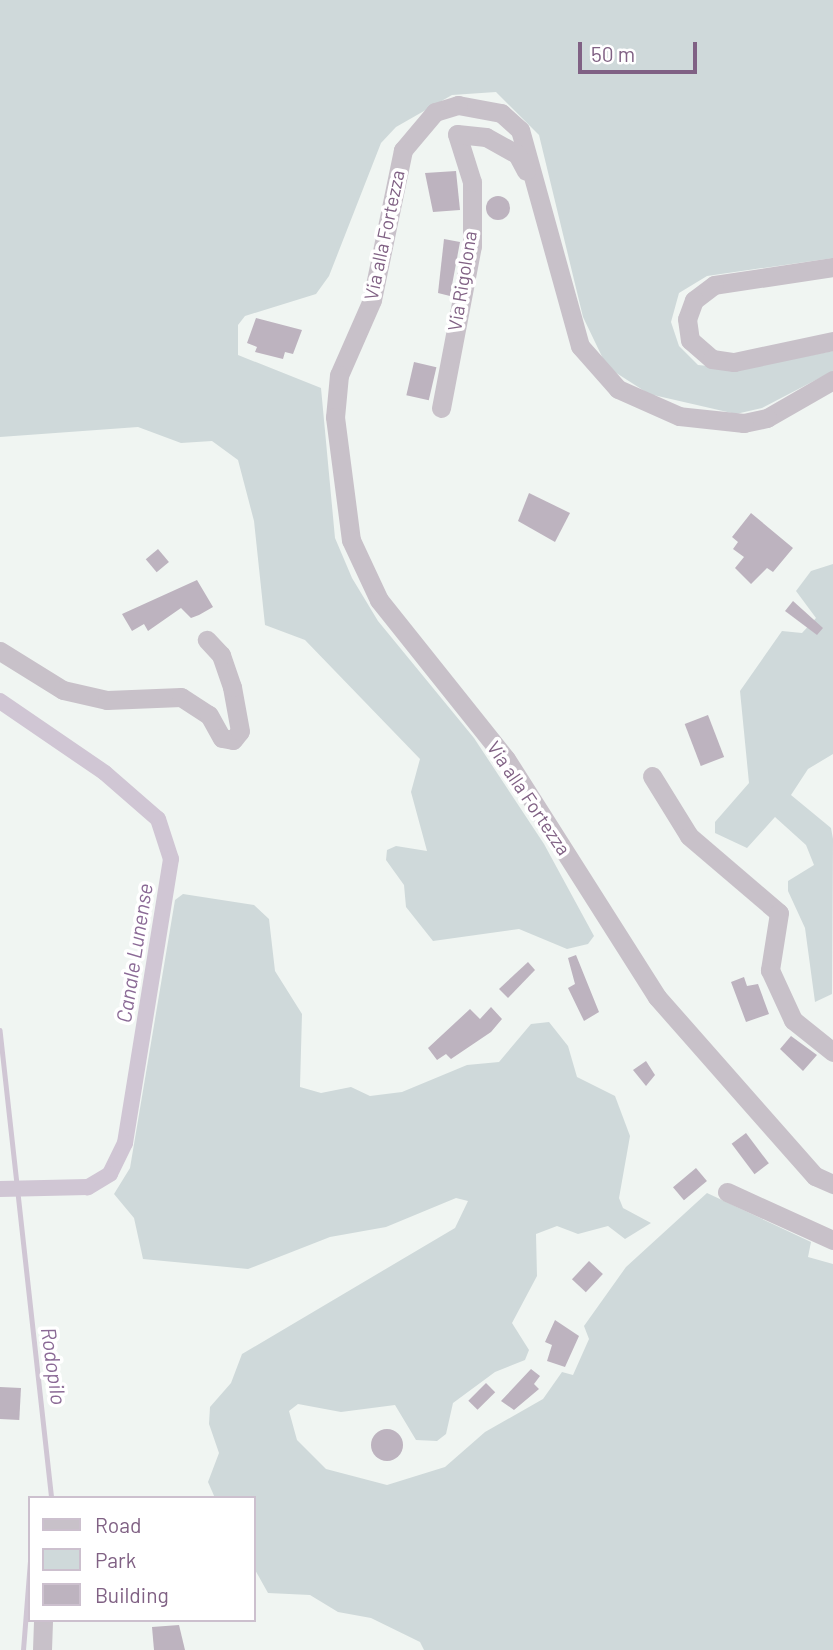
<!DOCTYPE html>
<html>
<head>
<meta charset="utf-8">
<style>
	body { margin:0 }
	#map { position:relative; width:833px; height:1650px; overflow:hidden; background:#f0f5f2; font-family:Barlow,sans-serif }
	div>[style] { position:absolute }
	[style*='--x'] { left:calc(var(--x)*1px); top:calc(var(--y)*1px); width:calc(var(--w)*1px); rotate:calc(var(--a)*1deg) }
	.green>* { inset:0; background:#cfd9da }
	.stream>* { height:4.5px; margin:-2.25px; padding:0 2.25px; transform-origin:2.25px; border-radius:2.25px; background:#d0c6d4 }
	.canal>* { height:16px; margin:-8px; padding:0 8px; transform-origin:8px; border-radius:8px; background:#d0c6d4 }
	.building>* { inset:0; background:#bdb3bf; transform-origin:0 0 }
	.round { border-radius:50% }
	.minor>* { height:19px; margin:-9.5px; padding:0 9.5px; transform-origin:9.5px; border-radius:9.5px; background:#c8c1c9 }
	span { translate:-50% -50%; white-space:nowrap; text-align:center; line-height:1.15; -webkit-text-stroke:7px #fff; paint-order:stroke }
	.street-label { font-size:19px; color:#806184 }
	.water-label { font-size:21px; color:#8b6a96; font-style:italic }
	.legend { position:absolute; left:28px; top:1496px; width:228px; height:126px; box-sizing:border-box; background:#fff; border:2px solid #ccc0ce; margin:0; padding:9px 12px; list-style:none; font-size:21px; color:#806184 }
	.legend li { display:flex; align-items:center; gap:14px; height:35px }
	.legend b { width:35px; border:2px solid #ccc0ce }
	.scale { position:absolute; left:578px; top:42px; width:119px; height:32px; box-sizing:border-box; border:4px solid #806184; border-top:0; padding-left:9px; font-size:21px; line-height:24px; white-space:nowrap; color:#806184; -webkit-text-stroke:5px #fff; paint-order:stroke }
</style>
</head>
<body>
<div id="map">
	<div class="green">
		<div style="clip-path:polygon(0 0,833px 0,833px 258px,707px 276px,679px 293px,671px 322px,679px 346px,698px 365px,739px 369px,833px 351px,833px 371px,762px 408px,736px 414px,649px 394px,607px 367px,583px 317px,539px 135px,496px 92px,452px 95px,396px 127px,381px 143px,329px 276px,316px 294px,245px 316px,238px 325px,238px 355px,321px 388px,335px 538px,352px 578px,378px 621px,474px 738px,544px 844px,594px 936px,588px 944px,567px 949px,519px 929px,433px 941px,406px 907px,404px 885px,386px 860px,387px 850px,396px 846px,427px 851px,411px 792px,420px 759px,305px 640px,265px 625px,254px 521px,238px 460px,212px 441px,181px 443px,138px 427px,0 437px)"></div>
		<div style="clip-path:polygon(833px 564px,833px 754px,808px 769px,791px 795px,831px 828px,833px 839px,832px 994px,815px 1002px,805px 928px,788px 891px,788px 881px,814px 865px,806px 845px,775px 817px,747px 848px,715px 833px,715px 822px,749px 783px,740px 691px,782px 631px,802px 633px,816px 618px,796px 591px,811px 571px)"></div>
		<div style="clip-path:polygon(183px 894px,254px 905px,269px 919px,275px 971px,302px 1014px,300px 1087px,321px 1093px,351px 1087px,370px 1096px,402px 1092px,467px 1065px,499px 1062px,531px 1024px,549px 1022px,568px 1046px,577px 1077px,615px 1096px,630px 1136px,619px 1198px,623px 1208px,651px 1223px,625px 1239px,608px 1226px,578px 1234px,557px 1226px,536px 1234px,537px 1276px,512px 1323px,529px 1350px,525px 1360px,495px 1372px,453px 1403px,446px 1434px,437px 1441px,416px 1440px,395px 1405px,341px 1412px,298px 1404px,289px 1411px,297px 1440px,326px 1469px,387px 1485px,445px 1467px,485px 1432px,543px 1399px,562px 1372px,573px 1375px,589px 1339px,584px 1326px,626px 1267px,707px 1193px,811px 1242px,808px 1257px,833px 1264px,833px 1650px,424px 1650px,420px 1642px,371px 1618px,338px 1612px,310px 1595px,268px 1593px,254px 1568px,254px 1498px,215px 1498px,208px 1482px,219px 1453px,209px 1424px,210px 1407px,231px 1383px,242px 1354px,455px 1228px,468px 1201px,456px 1198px,386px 1227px,330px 1237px,248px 1269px,143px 1259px,134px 1218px,114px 1194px,130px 1168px,175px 900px)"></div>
	</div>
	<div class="stream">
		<div style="--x:0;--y:1030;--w:471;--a:83.7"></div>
		<div style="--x:23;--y:1650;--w:89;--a:-85.5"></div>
	</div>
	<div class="canal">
		<div style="--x:0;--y:701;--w:127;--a:34.4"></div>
		<div style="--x:105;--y:773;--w:70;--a:41"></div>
		<div style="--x:158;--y:819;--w:42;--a:72"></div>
		<div style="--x:171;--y:859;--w:288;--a:99.2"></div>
		<div style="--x:125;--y:1143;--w:34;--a:116"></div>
		<div style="--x:110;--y:1174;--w:26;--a:149"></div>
		<div style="--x:88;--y:1187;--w:88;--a:178.7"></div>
	</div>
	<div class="building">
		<div style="clip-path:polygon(456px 171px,460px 210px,433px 212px,425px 173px)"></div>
		<div class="round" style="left:486px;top:196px;width:24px;height:24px"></div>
		<div style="clip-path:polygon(444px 239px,460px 242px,450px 296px,438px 293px)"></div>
		<div style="clip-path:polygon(256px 318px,302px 330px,293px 354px,285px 352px,283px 359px,255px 352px,257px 347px,247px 343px)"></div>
		<div style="left:414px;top:362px;width:23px;height:34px;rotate:13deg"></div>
		<div style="clip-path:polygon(529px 493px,570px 513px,555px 542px,518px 521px)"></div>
		<div style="clip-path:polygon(751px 513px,793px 548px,773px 572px,767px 568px,751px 584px,735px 568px,744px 557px,733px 549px,738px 542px,732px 537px)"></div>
		<div style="left:158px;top:549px;width:17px;height:16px;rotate:50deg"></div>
		<div style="clip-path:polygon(197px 580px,213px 607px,199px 615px,191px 618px,181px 608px,148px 631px,144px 624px,132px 631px,122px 614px)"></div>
		<div style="clip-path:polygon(793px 601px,823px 628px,817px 635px,785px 611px)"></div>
		<div style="left:708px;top:715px;width:45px;height:25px;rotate:69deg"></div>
		<div style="clip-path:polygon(576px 955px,599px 1012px,584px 1021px,568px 988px,575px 984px,568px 958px)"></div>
		<div style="clip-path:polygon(528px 962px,535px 970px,508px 998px,499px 989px)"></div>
		<div style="clip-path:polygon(744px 977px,747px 986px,758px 984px,769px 1014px,746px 1022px,731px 982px)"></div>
		<div style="clip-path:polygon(491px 1007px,502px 1019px,491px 1032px,451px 1059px,446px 1054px,437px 1060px,428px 1048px,470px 1009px,480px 1019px)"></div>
		<div style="clip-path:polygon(791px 1036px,817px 1055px,803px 1071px,780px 1049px)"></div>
		<div style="clip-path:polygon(646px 1061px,655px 1075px,646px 1086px,633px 1070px)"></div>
		<div style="left:746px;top:1133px;width:38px;height:18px;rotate:53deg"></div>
		<div style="left:696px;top:1168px;width:17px;height:30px;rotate:50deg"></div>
		<div style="left:589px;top:1261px;width:19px;height:25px;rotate:43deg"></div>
		<div style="clip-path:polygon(555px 1320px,579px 1336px,565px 1367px,547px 1361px,552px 1345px,545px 1342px)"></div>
		<div style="clip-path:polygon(531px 1369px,540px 1376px,534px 1384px,539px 1389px,514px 1410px,501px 1401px)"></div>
		<div style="left:486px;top:1383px;width:13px;height:25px;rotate:45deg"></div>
		<div style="left:0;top:1387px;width:21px;height:32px;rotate:3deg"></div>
		<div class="round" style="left:371px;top:1429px;width:32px;height:32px"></div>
		<div style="clip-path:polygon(179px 1625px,185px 1650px,154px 1650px,152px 1627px)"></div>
	</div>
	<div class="minor">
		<div style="--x:833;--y:267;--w:120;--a:171.4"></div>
		<div style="--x:714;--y:285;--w:25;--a:143"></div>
		<div style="--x:694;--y:300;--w:20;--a:110"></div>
		<div style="--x:687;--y:319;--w:21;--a:82"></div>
		<div style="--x:690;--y:340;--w:29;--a:41"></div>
		<div style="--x:712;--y:359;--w:22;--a:8"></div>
		<div style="--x:734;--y:362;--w:101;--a:-12"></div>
		<div style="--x:833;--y:380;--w:76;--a:150.1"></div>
		<div style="--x:767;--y:418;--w:24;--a:168"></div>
		<div style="--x:744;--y:423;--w:65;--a:-173.9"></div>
		<div style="--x:679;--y:416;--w:67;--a:-156.1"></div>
		<div style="--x:618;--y:389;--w:57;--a:-131.5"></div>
		<div style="--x:580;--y:346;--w:224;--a:-105.5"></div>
		<div style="--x:520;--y:130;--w:25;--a:-138"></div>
		<div style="--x:501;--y:113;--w:44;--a:-169.5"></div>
		<div style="--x:458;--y:105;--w:24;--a:163"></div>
		<div style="--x:435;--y:112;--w:50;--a:130.1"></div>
		<div style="--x:403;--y:150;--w:153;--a:101.7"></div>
		<div style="--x:372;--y:300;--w:82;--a:113.7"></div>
		<div style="--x:339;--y:375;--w:42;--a:95.4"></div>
		<div style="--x:335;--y:417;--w:124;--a:82.6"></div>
		<div style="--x:351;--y:540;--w:66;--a:65"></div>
		<div style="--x:379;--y:600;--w:203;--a:51.4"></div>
		<div style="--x:506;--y:759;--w:282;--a:57.6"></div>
		<div style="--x:657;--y:997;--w:239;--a:48.6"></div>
		<div style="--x:815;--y:1176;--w:20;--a:24"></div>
		<div style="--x:441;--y:408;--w:165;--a:-79.2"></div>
		<div style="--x:472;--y:246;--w:64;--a:-90"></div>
		<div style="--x:472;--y:182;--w:50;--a:-107.4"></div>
		<div style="--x:457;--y:134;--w:29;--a:6"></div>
		<div style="--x:486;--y:137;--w:35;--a:29"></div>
		<div style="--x:517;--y:154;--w:19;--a:62"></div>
		<div style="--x:0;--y:651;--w:74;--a:31.8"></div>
		<div style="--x:63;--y:690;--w:45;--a:12.8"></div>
		<div style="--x:107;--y:700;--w:74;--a:-2.3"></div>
		<div style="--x:181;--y:697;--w:33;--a:33"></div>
		<div style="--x:209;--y:715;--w:26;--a:61"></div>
		<div style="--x:222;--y:738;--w:11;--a:10"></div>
		<div style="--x:233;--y:740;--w:11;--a:-52"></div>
		<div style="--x:240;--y:731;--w:45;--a:-100.3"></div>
		<div style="--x:232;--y:687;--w:34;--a:-109"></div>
		<div style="--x:221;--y:655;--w:21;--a:-133"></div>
		<div style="--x:652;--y:776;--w:70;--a:58.3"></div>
		<div style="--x:689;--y:836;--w:118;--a:40.5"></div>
		<div style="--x:779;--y:913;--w:58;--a:99"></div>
		<div style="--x:770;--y:970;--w:55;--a:65.3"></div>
		<div style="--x:793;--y:1020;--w:51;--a:38.7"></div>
		<div style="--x:727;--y:1192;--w:116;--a:24.4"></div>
		<div style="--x:42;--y:1650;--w:30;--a:-88"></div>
	</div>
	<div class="street-label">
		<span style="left:384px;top:235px;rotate:-78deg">Via alla Fortezza</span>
		<span style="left:462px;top:281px;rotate:-81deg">Via Rigolona</span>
		<span style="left:529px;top:798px;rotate:56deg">Via alla Fortezza</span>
	</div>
	<div class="water-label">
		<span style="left:134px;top:953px;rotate:-81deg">Canale Lunense</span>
		<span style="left:54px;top:1366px;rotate:82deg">Rodopilo</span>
	</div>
	<ul class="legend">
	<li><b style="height:9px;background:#c8c1c9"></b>Road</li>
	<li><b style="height:19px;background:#cfd9da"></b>Park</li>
	<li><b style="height:19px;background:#bdb3bf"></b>Building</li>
	</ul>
	<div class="scale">50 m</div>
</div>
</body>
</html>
